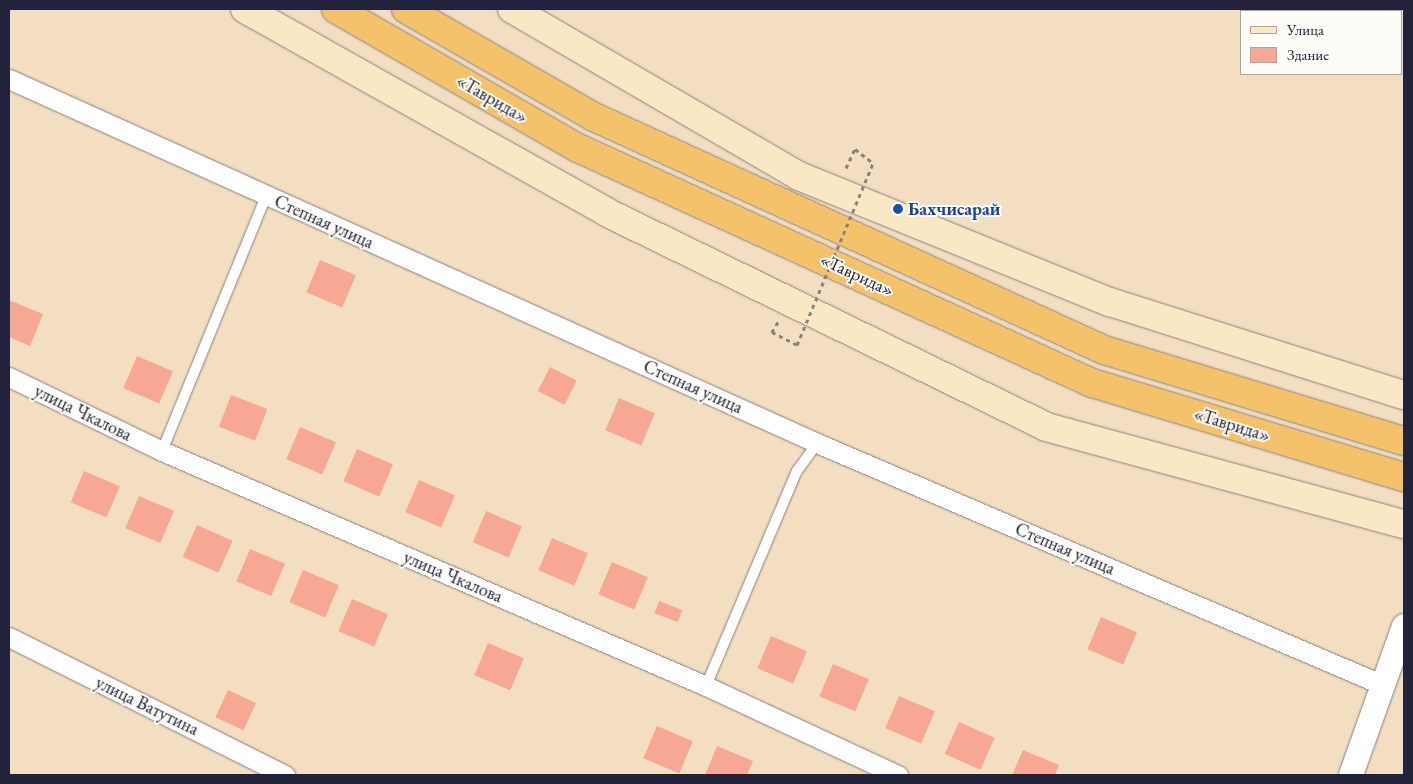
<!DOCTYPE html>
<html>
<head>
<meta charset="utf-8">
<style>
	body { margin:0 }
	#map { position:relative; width:1413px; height:784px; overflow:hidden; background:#f3dec2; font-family:"EB Garamond",serif }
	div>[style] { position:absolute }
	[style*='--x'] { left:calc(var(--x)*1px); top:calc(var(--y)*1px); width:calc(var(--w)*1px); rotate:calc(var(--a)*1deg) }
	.building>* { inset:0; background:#f6a894; transform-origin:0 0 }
	.path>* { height:3px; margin-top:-1.5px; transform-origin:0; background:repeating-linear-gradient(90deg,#8a807e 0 4px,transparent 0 8px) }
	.roads { filter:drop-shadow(0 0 1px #8a807e) drop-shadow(0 0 1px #8a807e) }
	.service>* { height:10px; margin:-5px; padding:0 5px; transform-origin:5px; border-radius:5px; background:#fff }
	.minor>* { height:19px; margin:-9.5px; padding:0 9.5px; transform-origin:9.5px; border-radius:9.5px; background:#fff }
	.tertiary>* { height:24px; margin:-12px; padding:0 12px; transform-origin:12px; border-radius:12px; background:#fff }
	.secondary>* { height:28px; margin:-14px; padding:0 14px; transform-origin:14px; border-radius:14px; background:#fae7c3 }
	.trunk>* { height:28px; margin:-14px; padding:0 14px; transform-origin:14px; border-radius:14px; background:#f3c26a }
	.path-bridge>* { height:3px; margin-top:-1.5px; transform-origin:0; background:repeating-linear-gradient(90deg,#8a807e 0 4px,transparent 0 8px) }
	.dots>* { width:14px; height:14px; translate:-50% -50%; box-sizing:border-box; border:2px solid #fdfcf7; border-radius:50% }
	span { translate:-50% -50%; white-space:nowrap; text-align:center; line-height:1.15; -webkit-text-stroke:4px #fdfcf7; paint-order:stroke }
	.street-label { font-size:18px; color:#22223b }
	.transit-label { font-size:18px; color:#164399; font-weight:700 }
	.left { translate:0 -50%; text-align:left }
	.frame { position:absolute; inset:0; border:10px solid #22223b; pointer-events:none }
	.legend { position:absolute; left:1240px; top:10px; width:162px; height:65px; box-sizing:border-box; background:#fdfcf7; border:1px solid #a5a5ac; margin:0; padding:6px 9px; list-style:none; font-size:15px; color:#22223b }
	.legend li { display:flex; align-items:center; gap:10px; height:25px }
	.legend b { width:25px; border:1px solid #a5a5ac }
</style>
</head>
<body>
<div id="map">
	<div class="building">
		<div style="left:320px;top:260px;width:39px;height:35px;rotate:23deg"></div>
		<div style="clip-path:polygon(9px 300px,43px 314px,30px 346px,9px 337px)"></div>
		<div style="left:137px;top:356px;width:39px;height:35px;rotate:23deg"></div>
		<div style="left:550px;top:367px;width:30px;height:27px;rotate:27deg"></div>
		<div style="left:231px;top:395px;width:39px;height:34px;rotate:21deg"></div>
		<div style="left:619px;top:398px;width:39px;height:35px;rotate:23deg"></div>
		<div style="left:300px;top:427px;width:39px;height:35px;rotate:23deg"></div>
		<div style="left:357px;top:449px;width:39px;height:35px;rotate:23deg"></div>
		<div style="left:84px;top:471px;width:39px;height:34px;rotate:23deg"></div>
		<div style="left:419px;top:480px;width:39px;height:35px;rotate:23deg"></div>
		<div style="left:139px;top:496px;width:38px;height:35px;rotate:23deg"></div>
		<div style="left:486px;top:511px;width:39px;height:34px;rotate:23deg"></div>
		<div style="left:197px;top:525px;width:39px;height:35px;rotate:24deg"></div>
		<div style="left:552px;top:538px;width:39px;height:35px;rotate:23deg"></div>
		<div style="left:250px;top:549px;width:38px;height:35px;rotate:23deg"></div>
		<div style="left:612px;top:562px;width:39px;height:35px;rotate:23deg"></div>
		<div style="left:303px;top:570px;width:39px;height:35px;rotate:23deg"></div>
		<div style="left:352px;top:599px;width:39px;height:35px;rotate:23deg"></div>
		<div style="left:659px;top:601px;width:25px;height:13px;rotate:21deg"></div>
		<div style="left:1101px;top:617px;width:39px;height:35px;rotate:23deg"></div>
		<div style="left:771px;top:636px;width:39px;height:35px;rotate:23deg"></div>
		<div style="left:488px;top:643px;width:39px;height:35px;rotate:23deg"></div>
		<div style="left:833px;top:664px;width:39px;height:35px;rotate:23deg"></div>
		<div style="left:228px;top:690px;width:31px;height:30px;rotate:25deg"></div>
		<div style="left:899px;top:696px;width:39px;height:35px;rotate:23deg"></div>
		<div style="left:959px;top:722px;width:39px;height:35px;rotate:24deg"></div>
		<div style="left:657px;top:726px;width:39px;height:35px;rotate:23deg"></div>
		<div style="clip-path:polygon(717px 746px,753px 761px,747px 775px,705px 775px)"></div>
		<div style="clip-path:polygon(1023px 750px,1059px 765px,1055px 775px,1012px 775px)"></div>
	</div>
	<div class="path">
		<div style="--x:846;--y:168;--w:21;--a:-65"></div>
		<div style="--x:855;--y:149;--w:23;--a:38"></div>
		<div style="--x:778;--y:322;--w:12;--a:121"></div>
		<div style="--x:772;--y:332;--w:28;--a:27"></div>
	</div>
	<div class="roads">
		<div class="service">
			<div style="--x:162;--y:451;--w:275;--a:-67.8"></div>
			<div style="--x:706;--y:686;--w:233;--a:-67.1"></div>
			<div style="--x:797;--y:471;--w:34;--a:-54"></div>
		</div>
		<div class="minor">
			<div style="--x:9;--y:79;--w:886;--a:24.25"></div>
			<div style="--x:817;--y:443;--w:616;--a:23.15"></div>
			<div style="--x:9;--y:377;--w:170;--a:25.8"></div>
			<div style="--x:162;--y:451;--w:593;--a:23.36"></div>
			<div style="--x:706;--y:686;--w:212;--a:24.9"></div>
			<div style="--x:9;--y:637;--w:309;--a:26.6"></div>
		</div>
		<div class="tertiary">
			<div style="--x:1351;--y:775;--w:158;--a:-70.4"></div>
		</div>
		<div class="secondary">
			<div style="--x:245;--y:9;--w:416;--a:29.3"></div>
			<div style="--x:608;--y:213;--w:487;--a:26"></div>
			<div style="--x:1046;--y:427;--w:371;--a:15.2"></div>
			<div style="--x:512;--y:9;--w:332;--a:30.2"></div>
			<div style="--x:799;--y:176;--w:336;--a:22.1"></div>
			<div style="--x:1110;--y:302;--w:308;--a:17.6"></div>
		</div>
		<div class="trunk">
			<div style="--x:336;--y:9;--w:279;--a:29.9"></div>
			<div style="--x:578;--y:148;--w:565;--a:24.57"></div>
			<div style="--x:1092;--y:383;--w:326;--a:16.8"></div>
			<div style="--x:406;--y:9;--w:217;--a:29.9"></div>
			<div style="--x:594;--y:117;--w:561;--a:24.55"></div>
			<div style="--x:1104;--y:350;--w:313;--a:16.9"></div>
		</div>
	</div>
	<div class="path-bridge">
		<div style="--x:797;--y:345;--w:197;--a:-67.3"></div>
	</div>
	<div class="dots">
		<div style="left:898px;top:209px;background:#1a4fb4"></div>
	</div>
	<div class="street-label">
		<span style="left:492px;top:99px;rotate:30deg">«Таврида»</span>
		<span style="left:324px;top:222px;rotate:24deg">Степная улица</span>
		<span style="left:857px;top:275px;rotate:25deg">«Таврида»</span>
		<span style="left:693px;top:387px;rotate:24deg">Степная улица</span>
		<span style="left:83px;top:413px;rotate:26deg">улица Чкалова</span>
		<span style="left:1232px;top:425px;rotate:17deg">«Таврида»</span>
		<span style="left:1065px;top:549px;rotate:23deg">Степная улица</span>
		<span style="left:453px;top:577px;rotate:23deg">улица Чкалова</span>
		<span style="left:147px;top:706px;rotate:26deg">улица Ватутина</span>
	</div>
	<div class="transit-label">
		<span class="left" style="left:908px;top:209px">Бахчисарай</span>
	</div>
	<div class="frame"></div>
	<ul class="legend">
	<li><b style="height:6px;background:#fae7c3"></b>Улица</li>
	<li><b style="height:14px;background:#f6a894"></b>Здание</li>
	</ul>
</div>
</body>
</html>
